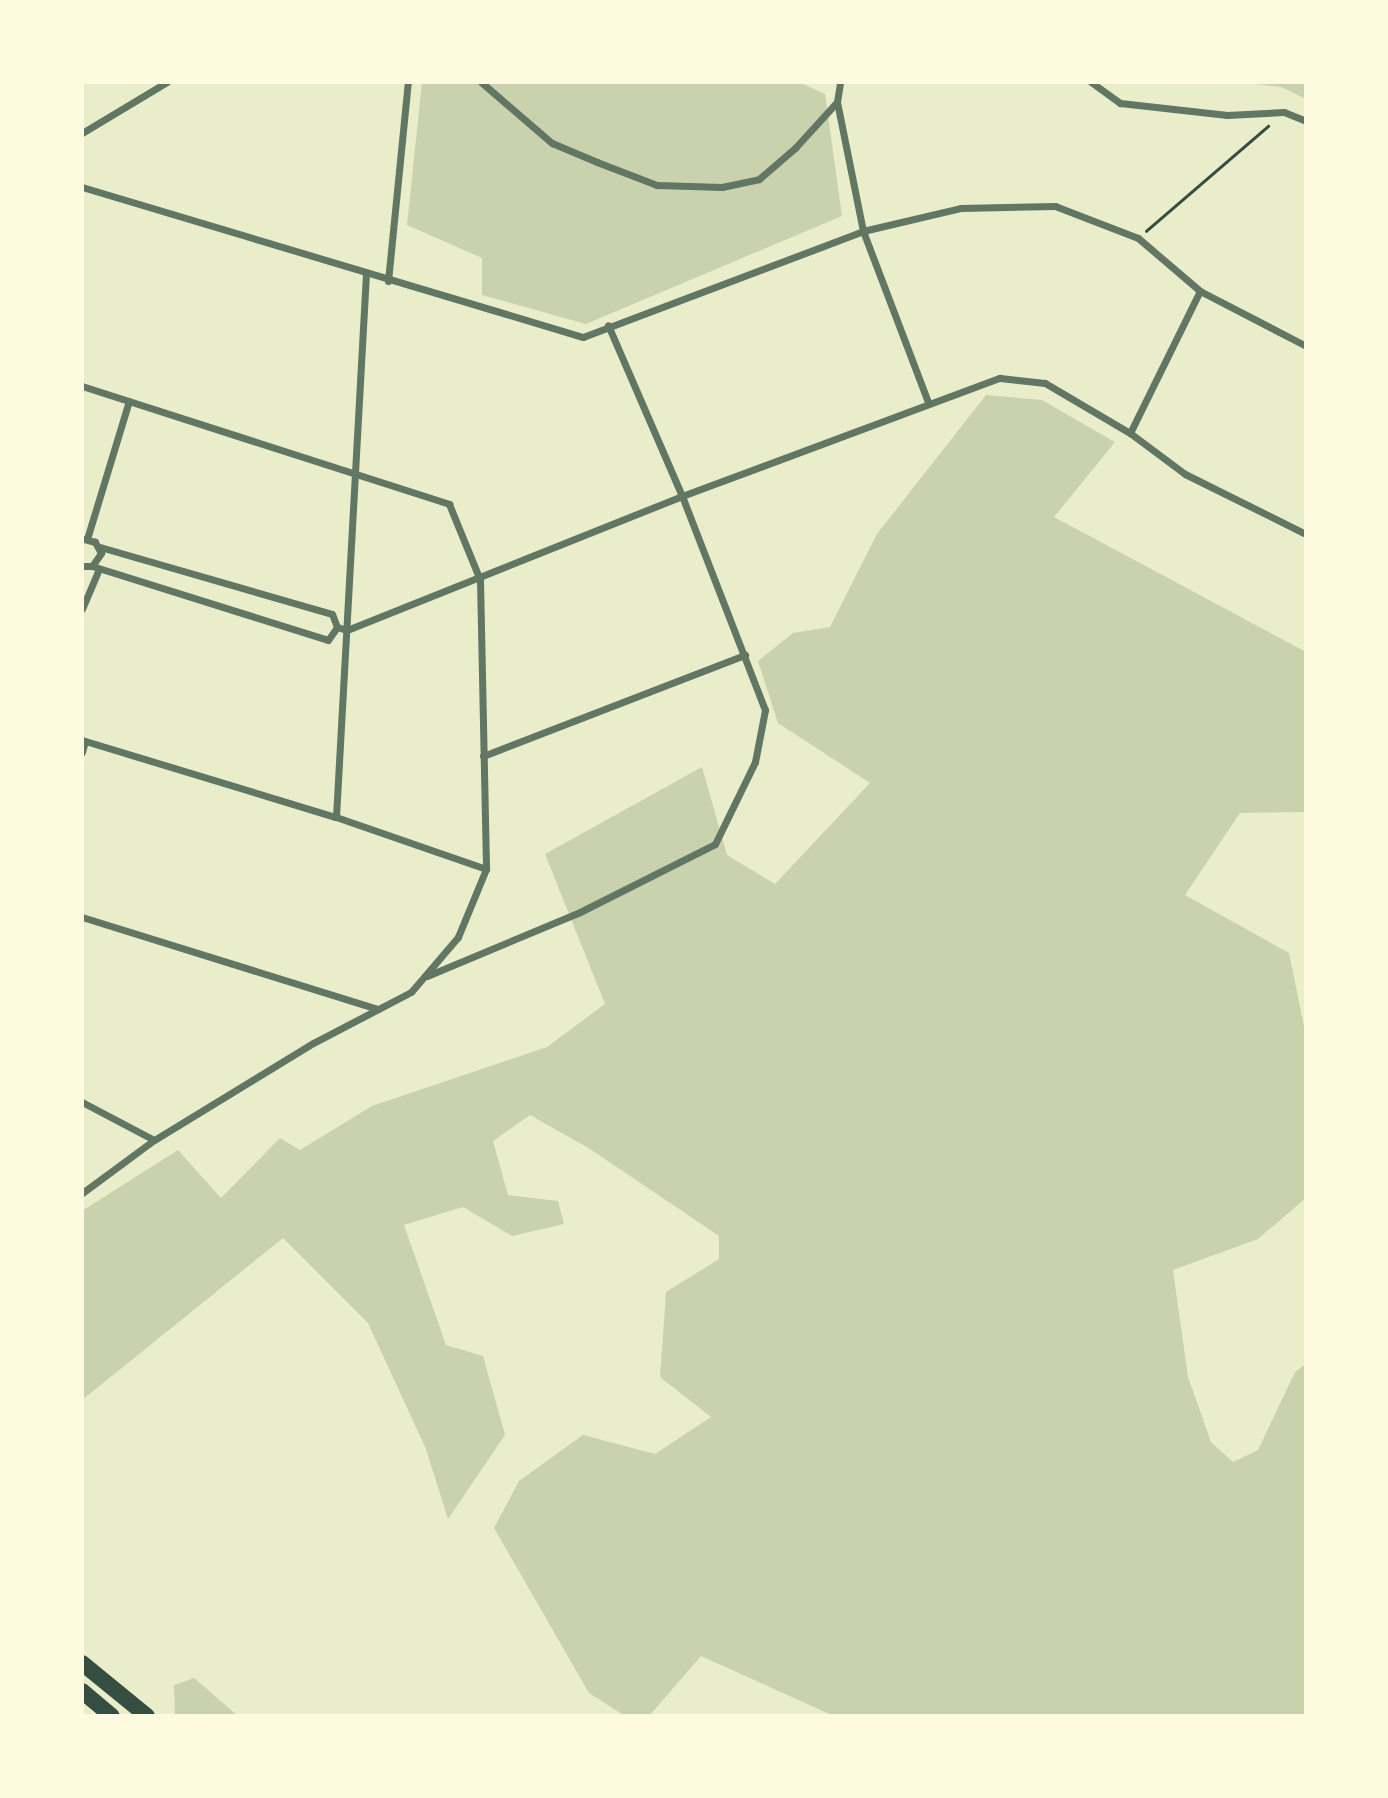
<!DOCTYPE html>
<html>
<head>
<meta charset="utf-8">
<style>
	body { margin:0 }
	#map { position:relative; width:1388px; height:1798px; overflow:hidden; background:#e9edc9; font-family:"IBM Plex Sans",sans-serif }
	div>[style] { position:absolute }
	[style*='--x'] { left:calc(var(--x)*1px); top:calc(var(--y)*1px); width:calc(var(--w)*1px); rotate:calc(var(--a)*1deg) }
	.green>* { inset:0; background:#cad2ad }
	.path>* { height:2.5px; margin:-1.25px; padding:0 1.25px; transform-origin:1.25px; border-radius:1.25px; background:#344e41 }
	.minor>* { height:7px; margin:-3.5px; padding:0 3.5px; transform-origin:3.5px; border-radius:3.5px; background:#617663 }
	.motorway>* { height:16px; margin:-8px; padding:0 8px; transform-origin:8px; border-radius:8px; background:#344e41 }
	span { translate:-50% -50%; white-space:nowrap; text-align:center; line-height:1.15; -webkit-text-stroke:7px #fefae0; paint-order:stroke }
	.frame { position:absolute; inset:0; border:84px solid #fefae0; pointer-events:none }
</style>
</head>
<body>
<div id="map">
	<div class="green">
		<div style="clip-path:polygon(422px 82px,799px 82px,825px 94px,842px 216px,586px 324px,482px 295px,482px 258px,407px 225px)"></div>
		<div style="clip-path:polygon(1240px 82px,1306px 82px,1306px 99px,1281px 87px)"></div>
		<div style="clip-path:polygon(986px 395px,1042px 400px,1115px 442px,1054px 517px,1306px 652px,1306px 812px,1240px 813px,1185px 895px,1289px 953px,1306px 1036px,1306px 1198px,1258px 1239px,1173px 1270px,1188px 1377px,1211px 1442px,1233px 1462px,1258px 1450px,1295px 1372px,1306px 1364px,1306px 1716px,834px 1716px,701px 1656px,649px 1716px,625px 1716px,589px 1693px,494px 1528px,519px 1481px,583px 1435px,655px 1454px,711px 1417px,660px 1377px,666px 1292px,719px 1259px,719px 1236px,590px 1149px,530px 1115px,493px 1141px,508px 1195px,558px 1201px,564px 1224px,512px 1236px,463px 1207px,404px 1225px,446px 1345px,483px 1356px,505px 1435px,448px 1519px,426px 1449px,368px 1323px,283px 1238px,82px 1400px,82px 1211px,178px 1150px,221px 1198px,280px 1138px,300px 1150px,372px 1106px,547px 1047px,605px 1004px,545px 854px,702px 767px,727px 855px,775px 884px,870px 783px,778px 723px,758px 661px,793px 633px,830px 627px,877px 534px)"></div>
		<div style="clip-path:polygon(194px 1678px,238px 1716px,175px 1716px,174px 1685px)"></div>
	</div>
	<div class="path">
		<div style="--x:1146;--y:231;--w:161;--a:-40.7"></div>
	</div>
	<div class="minor">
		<div style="--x:481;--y:82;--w:94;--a:40.7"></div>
		<div style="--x:552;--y:143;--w:49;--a:22.9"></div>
		<div style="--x:597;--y:162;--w:64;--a:21"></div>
		<div style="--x:657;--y:185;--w:65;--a:1.8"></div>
		<div style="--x:722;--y:187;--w:38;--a:-12"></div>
		<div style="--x:759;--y:179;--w:48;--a:-40.7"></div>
		<div style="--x:795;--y:148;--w:62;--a:-47.6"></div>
		<div style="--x:837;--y:102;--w:20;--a:-81"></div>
		<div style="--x:1091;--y:82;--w:36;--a:36"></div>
		<div style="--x:1120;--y:103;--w:108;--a:6.4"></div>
		<div style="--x:1227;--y:115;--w:57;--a:-3"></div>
		<div style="--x:1284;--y:112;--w:24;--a:22"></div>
		<div style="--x:837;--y:102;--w:132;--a:78.6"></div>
		<div style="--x:863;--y:231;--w:183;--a:69.2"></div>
		<div style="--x:82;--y:133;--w:99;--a:-31"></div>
		<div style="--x:82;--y:187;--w:523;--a:16.67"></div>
		<div style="--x:583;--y:337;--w:299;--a:-20.7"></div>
		<div style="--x:863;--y:231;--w:101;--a:-13.2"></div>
		<div style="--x:961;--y:208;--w:94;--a:-1.2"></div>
		<div style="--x:1055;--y:206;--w:89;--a:21.1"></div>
		<div style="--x:1138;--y:238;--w:82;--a:40.5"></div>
		<div style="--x:1200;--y:291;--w:119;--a:27.4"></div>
		<div style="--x:388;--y:281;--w:200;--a:-84.3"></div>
		<div style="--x:82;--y:386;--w:386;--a:17.8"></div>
		<div style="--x:449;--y:504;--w:82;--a:67.8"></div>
		<div style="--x:480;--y:580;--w:289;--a:88.8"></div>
		<div style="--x:486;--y:869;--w:74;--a:112.4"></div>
		<div style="--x:458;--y:937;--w:72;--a:130.5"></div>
		<div style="--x:411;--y:992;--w:110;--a:152.5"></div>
		<div style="--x:313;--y:1043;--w:186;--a:148.6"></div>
		<div style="--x:154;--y:1140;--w:89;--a:143.6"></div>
		<div style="--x:1130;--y:433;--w:158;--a:-63.8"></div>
		<div style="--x:87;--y:539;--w:144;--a:-73.1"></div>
		<div style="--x:100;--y:547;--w:241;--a:16.1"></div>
		<div style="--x:332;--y:614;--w:14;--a:69"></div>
		<div style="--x:82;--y:566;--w:10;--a:0"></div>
		<div style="--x:92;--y:566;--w:16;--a:-55"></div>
		<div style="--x:101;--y:553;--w:13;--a:-119"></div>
		<div style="--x:95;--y:542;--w:11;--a:-165"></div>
		<div style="--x:92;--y:566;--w:247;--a:17.4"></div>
		<div style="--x:328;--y:640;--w:16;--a:-55"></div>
		<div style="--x:82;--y:609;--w:43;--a:-67"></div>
		<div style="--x:337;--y:627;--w:10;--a:17"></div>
		<div style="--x:347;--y:630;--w:361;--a:-21.8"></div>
		<div style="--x:682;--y:496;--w:339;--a:-20.4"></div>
		<div style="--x:1000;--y:378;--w:45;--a:6.3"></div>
		<div style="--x:1045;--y:383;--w:99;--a:30.5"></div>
		<div style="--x:1130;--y:433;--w:69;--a:36.7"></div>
		<div style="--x:1185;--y:474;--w:135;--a:26.4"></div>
		<div style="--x:82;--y:740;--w:265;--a:16.9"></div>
		<div style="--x:336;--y:817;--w:159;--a:19.1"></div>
		<div style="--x:82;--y:752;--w:11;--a:-75"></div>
		<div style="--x:483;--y:756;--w:281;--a:-21.1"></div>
		<div style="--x:336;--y:817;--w:544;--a:-86.84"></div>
		<div style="--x:82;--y:917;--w:310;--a:17.3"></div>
		<div style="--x:427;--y:976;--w:166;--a:-22.7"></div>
		<div style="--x:580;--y:912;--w:151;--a:-26.7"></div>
		<div style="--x:715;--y:844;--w:91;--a:-64"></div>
		<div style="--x:755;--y:762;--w:53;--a:-79.1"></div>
		<div style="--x:765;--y:710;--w:230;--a:-111.2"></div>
		<div style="--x:682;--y:496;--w:186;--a:-113.4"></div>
		<div style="--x:82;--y:1102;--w:81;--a:27.8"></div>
	</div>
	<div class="motorway">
		<div style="--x:82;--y:1663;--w:84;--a:39.2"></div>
		<div style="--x:82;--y:1691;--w:39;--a:40"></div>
	</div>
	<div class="frame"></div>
</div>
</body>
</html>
